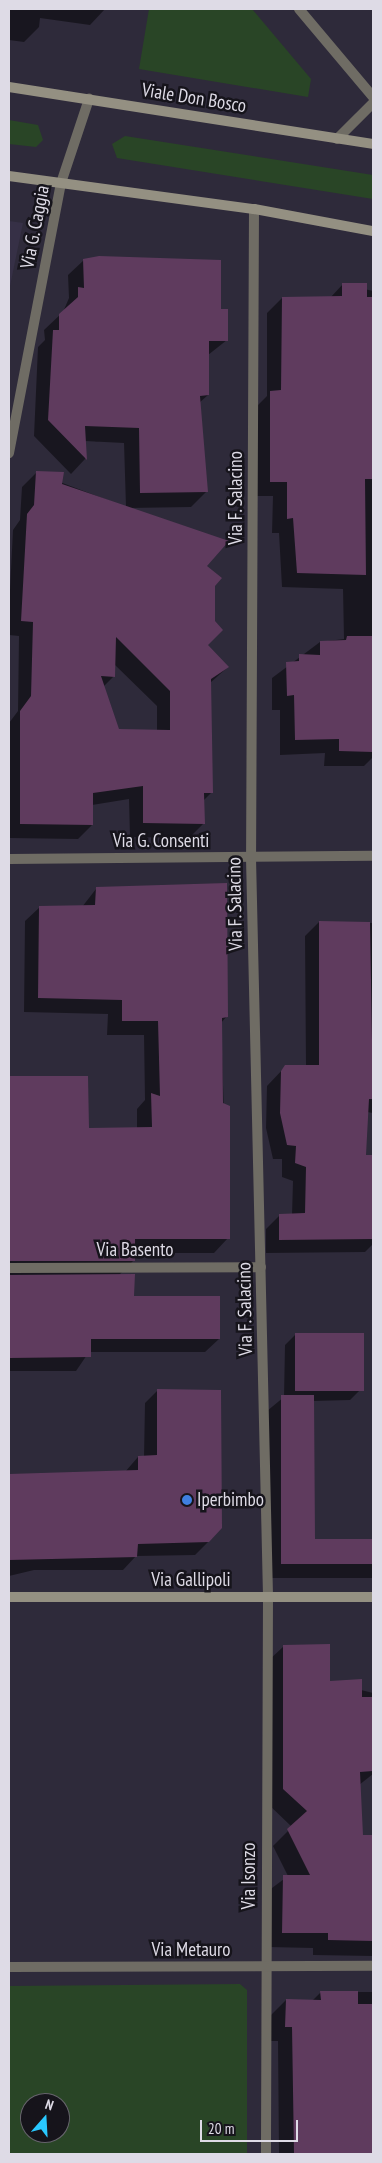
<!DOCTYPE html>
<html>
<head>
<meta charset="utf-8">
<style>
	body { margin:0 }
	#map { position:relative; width:382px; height:2163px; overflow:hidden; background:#2e2a3a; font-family:"PT Sans Narrow",sans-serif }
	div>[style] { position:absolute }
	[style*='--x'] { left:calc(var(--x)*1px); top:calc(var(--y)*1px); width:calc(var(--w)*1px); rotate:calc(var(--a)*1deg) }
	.built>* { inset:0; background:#363046 }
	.green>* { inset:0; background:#294526 }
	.shadow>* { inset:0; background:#0007 }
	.building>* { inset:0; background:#5f3b5e; transform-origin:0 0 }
	.street>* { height:10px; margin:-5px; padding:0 5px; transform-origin:5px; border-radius:5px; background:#6f6c64 }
	.secondary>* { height:10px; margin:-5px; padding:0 5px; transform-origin:5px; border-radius:5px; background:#949082 }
	.dots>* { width:14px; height:14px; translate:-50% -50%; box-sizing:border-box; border:2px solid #16141b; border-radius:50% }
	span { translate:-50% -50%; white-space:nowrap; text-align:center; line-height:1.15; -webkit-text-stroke:5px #16141b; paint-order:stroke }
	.street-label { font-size:19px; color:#dedbe6 }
	.poi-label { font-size:19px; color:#dedbe6 }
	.left { translate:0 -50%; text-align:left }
	.frame { position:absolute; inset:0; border:10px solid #dedbe6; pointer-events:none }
	.north { position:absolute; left:20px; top:2093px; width:50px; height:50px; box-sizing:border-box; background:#16141b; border:1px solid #66646c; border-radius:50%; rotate:19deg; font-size:14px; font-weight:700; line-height:20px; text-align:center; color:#dedbe6 }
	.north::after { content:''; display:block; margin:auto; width:18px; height:22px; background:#29c8ff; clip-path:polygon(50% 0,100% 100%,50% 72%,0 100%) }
	.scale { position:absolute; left:200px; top:2120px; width:98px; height:22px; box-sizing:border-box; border:2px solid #dedbe6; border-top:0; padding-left:6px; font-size:15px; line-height:18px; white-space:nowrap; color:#dedbe6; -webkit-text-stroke:4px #16141b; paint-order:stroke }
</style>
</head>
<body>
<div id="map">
	<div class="built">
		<div style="clip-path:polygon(9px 221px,23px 223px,9px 291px)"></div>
	</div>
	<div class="green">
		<div style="clip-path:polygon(149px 9px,252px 9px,311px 79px,308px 97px,139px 69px)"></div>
		<div style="clip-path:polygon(9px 120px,38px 125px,43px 140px,36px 147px,9px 144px)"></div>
		<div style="clip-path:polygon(125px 136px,373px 175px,373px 199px,117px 158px,112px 144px)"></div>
		<div style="clip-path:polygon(evenodd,240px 1984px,247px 1990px,247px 2154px,9px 2154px,9px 1986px,240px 1984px,30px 2103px,60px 2103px,60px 2133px,30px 2133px,30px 2103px)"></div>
	</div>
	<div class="shadow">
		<div style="clip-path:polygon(9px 9px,105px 9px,90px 25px,40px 18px,39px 27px,24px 42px,9px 40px)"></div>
		<div style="clip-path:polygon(evenodd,84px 260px,220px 311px,227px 340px,208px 355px,208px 395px,199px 403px,207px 491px,191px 507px,129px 508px,205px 566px,214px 586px,206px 645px,228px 667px,210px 683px,211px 793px,203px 801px,203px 824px,189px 838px,130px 837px,129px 799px,92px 805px,92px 825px,78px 839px,9px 838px,9px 723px,18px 711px,19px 636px,9px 635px,9px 610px,13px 530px,20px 520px,22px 487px,36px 473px,126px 507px,124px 443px,85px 441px,85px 459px,71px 474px,34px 436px,38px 347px,45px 340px,44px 330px,63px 312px,69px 298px,68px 275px,84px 260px,114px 664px,157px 706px,157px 731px,118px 730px,103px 687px,114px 676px,114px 664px)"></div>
		<div style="clip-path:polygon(343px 284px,373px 291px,373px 757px,364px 766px,324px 766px,325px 753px,280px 755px,280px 710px,272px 710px,272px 678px,320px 642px,344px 639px,343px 589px,282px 587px,279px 533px,272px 533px,273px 496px,256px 496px,256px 407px,267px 396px,267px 313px,282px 298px,330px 298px)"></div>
		<div style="clip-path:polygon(96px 889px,227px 1016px,221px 1023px,228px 1238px,214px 1253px,134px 1253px,134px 1260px,118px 1276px,133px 1298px,219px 1339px,205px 1352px,89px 1352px,76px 1371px,9px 1371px,9px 1077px,87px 1078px,88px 1129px,137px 1128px,137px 1109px,145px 1100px,144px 1035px,107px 1035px,108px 1014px,24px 1012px,25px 921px,40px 907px,82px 907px)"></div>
		<div style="clip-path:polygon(319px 922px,373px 923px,373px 1113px,367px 1112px,365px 1156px,373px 1156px,373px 1244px,365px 1252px,266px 1253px,266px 1229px,280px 1215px,292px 1215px,293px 1181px,282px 1177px,282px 1159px,273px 1159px,266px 1128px,267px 1086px,285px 1067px,306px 1066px,305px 936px)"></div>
		<div style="clip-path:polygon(296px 1334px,361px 1389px,350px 1400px,313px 1401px,314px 1540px,373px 1540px,373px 1578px,268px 1578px,267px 1411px,284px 1397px,285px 1345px)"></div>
		<div style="clip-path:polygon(158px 1390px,208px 1542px,195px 1555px,136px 1556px,123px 1570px,34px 1570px,9px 1576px,9px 1475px,125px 1472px,138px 1457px,144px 1457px,145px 1403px)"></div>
		<div style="clip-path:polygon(284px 1646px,329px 1682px,373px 1693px,373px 1774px,359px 1785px,362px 1837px,373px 1836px,373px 1956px,313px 1955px,313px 1948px,268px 1947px,268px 1891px,288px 1876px,273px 1846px,292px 1827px,268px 1804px,268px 1661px)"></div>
		<div style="clip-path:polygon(321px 1992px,373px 1992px,373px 2154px,279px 2154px,278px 2041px,270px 2041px,271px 2015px,286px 2000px,312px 2001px)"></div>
	</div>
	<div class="building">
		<div style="clip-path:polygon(99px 256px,221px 260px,221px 309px,228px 309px,228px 341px,209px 341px,209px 395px,200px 396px,208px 492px,140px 493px,139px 428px,85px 426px,87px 460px,48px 420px,53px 330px,59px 330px,59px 314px,78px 297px,78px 287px,84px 288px,83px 259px)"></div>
		<div style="clip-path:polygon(342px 283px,367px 283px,367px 297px,373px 297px,373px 479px,365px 479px,366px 575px,297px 573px,293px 518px,287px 519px,287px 482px,270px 482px,270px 391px,281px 390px,282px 297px,342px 296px)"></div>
		<div style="clip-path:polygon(evenodd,36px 471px,64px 472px,62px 484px,229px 541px,207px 566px,222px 578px,215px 586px,215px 621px,223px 630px,208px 645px,229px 667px,211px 679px,213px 793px,204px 793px,205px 824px,143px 823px,143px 786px,93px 793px,93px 825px,20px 824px,20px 711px,31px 696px,33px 622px,21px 621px,27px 514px,34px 505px,36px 471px,116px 637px,170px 691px,170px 730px,119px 729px,101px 676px,115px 677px,116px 637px)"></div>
		<div style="clip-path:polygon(347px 636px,373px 636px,373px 752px,339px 751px,339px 739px,295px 740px,294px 695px,287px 696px,286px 662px,299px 661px,299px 654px,320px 655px,320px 641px,346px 640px)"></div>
		<div style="clip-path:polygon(227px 883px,228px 1017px,222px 1018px,223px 1103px,230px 1106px,230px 1239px,135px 1239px,135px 1261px,9px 1261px,9px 1076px,88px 1076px,89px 1128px,152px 1127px,151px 1093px,160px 1096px,158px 1021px,122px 1021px,122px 1000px,38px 998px,39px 906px,95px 905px,96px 887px)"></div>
		<div style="clip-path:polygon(319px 921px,370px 922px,373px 1099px,369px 1099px,366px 1155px,373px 1155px,373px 1239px,279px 1240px,279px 1214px,305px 1213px,306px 1167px,295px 1163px,296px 1146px,287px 1145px,280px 1113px,281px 1071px,285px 1065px,319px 1065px)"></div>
		<div style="clip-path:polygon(135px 1274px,134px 1296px,220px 1296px,220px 1339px,91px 1339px,91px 1357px,9px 1358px,9px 1275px)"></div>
		<div style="left:295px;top:1333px;width:69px;height:58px"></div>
		<div style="clip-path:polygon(157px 1389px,221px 1390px,222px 1528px,209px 1542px,138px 1544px,137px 1557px,9px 1560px,9px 1474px,138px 1470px,138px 1456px,157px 1455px)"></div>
		<div style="clip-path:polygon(281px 1395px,314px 1395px,315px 1539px,373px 1539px,373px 1564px,281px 1564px)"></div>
		<div style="clip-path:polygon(330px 1644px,330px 1681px,362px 1679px,362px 1697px,373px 1697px,373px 1771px,360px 1772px,363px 1835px,373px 1835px,373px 1941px,328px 1940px,328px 1933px,282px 1933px,283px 1875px,310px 1875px,287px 1829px,307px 1811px,283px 1789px,283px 1645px)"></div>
		<div style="clip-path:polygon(320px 1991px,358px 1991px,358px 2004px,373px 2004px,373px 2154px,294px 2154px,292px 2027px,285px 2027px,286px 1999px,321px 2000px)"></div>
	</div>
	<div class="street">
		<div style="--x:299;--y:9;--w:115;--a:49.9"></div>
		<div style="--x:337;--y:139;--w:51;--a:-45"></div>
		<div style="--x:254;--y:209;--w:649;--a:90.26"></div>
		<div style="--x:251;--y:858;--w:739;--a:88.68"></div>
		<div style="--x:268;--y:1597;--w:557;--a:90.21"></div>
		<div style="--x:9;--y:453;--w:275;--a:-79.1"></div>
		<div style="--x:61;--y:183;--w:89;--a:-71.6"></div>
		<div style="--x:9;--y:859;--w:364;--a:-0.5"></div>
		<div style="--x:9;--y:1268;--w:252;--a:-0.2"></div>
		<div style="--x:9;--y:1967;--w:364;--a:-0.2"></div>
	</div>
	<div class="secondary">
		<div style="--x:9;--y:87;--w:368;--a:8.9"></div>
		<div style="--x:9;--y:176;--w:247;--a:7.7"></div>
		<div style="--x:254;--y:209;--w:121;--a:10.5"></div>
		<div style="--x:9;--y:1597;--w:364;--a:0"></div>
	</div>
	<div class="dots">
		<div style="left:187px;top:1500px;background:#3f7fe0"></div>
	</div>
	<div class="street-label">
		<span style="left:194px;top:98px;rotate:9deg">Viale Don Bosco</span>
		<span style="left:35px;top:227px;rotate:-79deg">Via G. Caggia</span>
		<span style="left:236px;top:498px;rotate:-90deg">Via F. Salacino</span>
		<span style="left:161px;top:841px">Via G. Consenti</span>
		<span style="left:235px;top:904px;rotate:-91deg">Via F. Salacino</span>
		<span style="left:135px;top:1250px">Via Basento</span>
		<span style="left:245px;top:1309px;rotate:-91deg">Via F. Salacino</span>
		<span style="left:191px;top:1580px">Via Gallipoli</span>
		<span style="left:249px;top:1876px;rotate:-90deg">Via Isonzo</span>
		<span style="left:191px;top:1950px">Via Metauro</span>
	</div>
	<div class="poi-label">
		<span class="left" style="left:197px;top:1500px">Iperbimbo</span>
	</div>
	<div class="frame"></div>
	<div class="north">N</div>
	<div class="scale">20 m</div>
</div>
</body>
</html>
